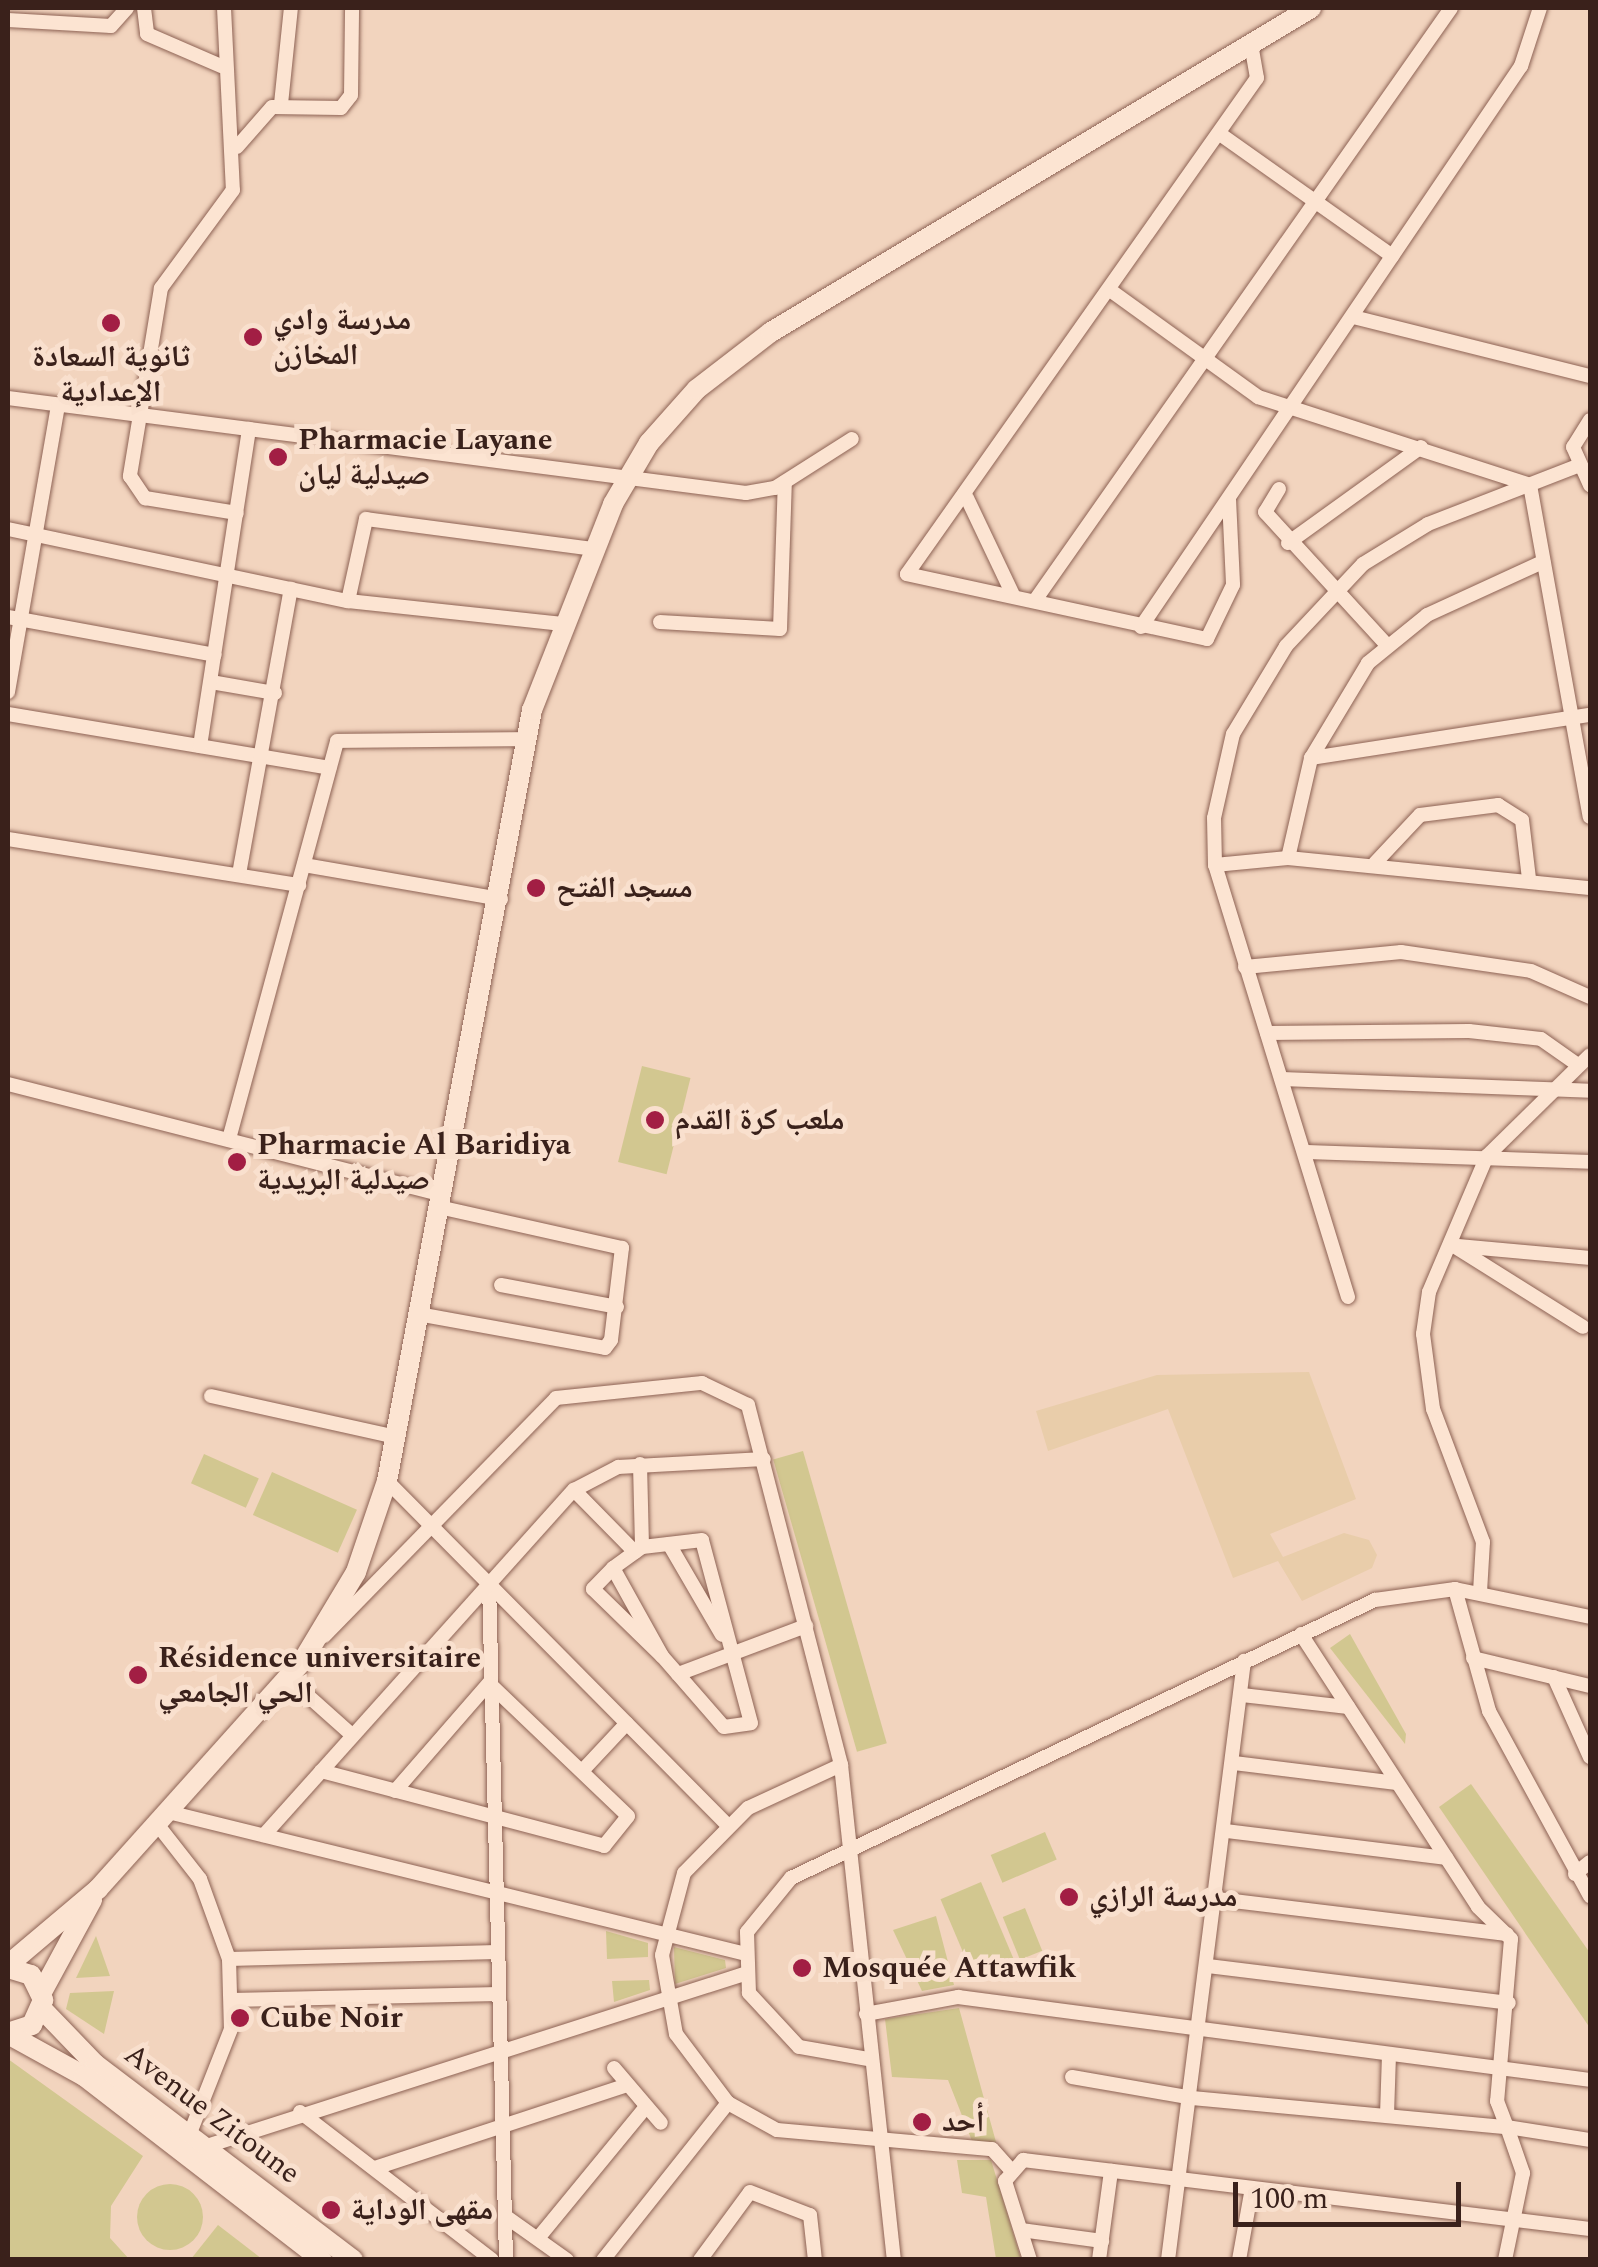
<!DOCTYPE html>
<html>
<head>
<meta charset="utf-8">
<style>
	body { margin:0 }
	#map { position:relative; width:1598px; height:2267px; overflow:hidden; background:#f2d4be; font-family:Spectral,"Noto Naskh Arabic",serif }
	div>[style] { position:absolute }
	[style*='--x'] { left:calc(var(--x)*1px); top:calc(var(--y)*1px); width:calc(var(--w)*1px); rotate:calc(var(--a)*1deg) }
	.farmland>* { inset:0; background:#e9cdaa }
	.green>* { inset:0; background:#d2c790; transform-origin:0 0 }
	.round { border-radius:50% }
	.roads { filter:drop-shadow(0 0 2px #8d6254) drop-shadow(0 0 2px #8d6254) }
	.street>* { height:14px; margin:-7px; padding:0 7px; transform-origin:7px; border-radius:7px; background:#fce4d2 }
	.secondary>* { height:20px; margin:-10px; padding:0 10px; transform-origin:10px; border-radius:10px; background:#fce4d2 }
	.dots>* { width:28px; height:28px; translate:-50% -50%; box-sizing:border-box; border:5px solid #f9e0ce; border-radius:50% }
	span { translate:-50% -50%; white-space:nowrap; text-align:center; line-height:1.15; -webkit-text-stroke:10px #f9e0ce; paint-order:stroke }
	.poi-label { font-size:30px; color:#3a211b; font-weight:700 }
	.left { translate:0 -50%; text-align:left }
	.street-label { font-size:30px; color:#3a211b }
	.frame { position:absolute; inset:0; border:10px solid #3a211b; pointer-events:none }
	.scale { position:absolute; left:1233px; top:2182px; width:228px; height:45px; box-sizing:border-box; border:5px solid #3a211b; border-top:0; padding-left:12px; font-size:30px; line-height:35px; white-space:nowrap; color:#3a211b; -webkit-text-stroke:8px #f9e0ce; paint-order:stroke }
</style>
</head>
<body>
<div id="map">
	<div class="farmland">
		<div style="clip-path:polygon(1309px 1372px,1356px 1499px,1270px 1534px,1283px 1557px,1344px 1533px,1369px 1540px,1377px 1555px,1372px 1568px,1302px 1601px,1278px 1561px,1233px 1578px,1168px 1409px,1048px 1451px,1036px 1411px,1157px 1375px)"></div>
	</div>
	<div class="green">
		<div style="left:642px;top:1066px;width:50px;height:99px;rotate:14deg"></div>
		<div style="left:803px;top:1451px;width:304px;height:31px;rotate:74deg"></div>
		<div style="left:204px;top:1454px;width:60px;height:32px;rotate:24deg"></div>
		<div style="left:272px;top:1472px;width:93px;height:47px;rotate:24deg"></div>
		<div style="clip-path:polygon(1350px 1634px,1406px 1734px,1405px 1744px,1330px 1648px)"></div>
		<div style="clip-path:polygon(1471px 1784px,1590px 1953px,1590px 2028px,1439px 1807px)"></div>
		<div style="left:1045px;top:1832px;width:30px;height:59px;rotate:67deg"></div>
		<div style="left:981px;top:1882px;width:89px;height:44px;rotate:67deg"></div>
		<div style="left:1025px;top:1908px;width:46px;height:24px;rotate:68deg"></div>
		<div style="clip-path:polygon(936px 1916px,954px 1985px,922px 1991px,893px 1930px)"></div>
		<div style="clip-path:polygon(606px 1931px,648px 1943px,648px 1957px,607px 1959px)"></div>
		<div style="clip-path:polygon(96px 1936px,110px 1976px,76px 1978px)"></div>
		<div style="clip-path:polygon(674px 1947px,725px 1960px,726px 1968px,675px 1984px)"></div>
		<div style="clip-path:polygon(649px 1980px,650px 1990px,614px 2002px,612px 1981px)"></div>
		<div style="clip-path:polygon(114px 1991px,104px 2034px,66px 2009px,70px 1993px)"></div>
		<div style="clip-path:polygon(959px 2008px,996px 2142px,972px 2141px,948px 2080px,892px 2077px,885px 2019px)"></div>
		<div style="clip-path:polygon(8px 2059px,143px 2156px,111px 2206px,110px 2238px,129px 2259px,8px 2259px)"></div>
		<div style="clip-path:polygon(957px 2160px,991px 2160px,1021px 2259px,996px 2259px,986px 2197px,962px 2193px)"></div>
		<div class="round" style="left:137px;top:2184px;width:66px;height:66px"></div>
		<div style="clip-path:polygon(218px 2225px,262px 2259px,191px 2259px)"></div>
	</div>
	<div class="roads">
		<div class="street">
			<div style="--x:144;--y:8;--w:26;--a:83"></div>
			<div style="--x:147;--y:34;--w:81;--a:23.4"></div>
			<div style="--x:224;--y:8;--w:182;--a:87.2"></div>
			<div style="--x:233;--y:190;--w:122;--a:126.3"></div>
			<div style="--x:161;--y:288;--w:191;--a:99.4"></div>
			<div style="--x:130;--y:476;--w:27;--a:56"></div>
			<div style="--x:145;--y:498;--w:93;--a:9.3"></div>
			<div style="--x:8;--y:20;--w:103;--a:3.3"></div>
			<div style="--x:111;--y:26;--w:24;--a:-48"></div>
			<div style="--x:281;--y:104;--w:97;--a:-84.1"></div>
			<div style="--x:1220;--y:134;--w:211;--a:35.3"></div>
			<div style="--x:237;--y:147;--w:53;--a:-48.8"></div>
			<div style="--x:272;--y:107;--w:69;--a:0.8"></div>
			<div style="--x:341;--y:108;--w:16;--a:-52"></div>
			<div style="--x:351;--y:95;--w:87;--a:-89.3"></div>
			<div style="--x:1114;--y:293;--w:178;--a:35.8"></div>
			<div style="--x:1258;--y:397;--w:286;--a:17.9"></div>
			<div style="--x:1530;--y:485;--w:337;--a:79.8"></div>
			<div style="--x:1353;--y:317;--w:244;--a:14"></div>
			<div style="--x:8;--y:398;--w:744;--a:7.34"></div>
			<div style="--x:746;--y:493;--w:29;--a:-10"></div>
			<div style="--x:775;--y:488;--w:91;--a:-32.5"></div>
			<div style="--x:1590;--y:420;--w:32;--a:122"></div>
			<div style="--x:1573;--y:447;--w:42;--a:65.9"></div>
			<div style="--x:1279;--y:489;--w:27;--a:121"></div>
			<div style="--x:1265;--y:512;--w:182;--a:47.5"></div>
			<div style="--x:967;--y:498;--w:107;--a:64.6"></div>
			<div style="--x:1229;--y:499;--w:86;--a:87.3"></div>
			<div style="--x:1233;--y:585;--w:60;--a:115.7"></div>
			<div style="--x:1207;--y:639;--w:307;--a:-167.8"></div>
			<div style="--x:907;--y:574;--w:607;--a:-54.79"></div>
			<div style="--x:1257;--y:78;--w:36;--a:-100"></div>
			<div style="--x:8;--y:529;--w:348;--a:12"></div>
			<div style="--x:348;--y:601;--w:216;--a:6.1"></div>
			<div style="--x:1288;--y:543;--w:164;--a:-35.8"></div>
			<div style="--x:1036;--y:599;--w:722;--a:-54.92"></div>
			<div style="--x:348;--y:601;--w:84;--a:-77.6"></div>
			<div style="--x:366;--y:519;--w:231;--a:7.5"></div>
			<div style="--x:8;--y:617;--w:210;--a:10.4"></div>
			<div style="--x:660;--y:622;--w:120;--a:3.3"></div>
			<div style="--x:780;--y:629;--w:147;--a:-88.1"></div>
			<div style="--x:1141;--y:627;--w:678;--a:-55.89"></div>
			<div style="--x:1521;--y:66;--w:61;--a:-71.9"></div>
			<div style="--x:211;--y:682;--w:65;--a:9.8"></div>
			<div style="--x:8;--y:692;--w:291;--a:-80.1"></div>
			<div style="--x:8;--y:714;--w:326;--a:9.5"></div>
			<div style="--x:200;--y:746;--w:321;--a:-81.2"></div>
			<div style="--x:1311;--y:758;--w:282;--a:-8.8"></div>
			<div style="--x:8;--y:839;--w:295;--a:9"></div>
			<div style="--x:1288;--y:858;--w:103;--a:-77"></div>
			<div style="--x:1311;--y:758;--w:111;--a:-59"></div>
			<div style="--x:1368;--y:663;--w:76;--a:-39.1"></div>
			<div style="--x:1427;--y:615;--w:128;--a:-24.6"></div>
			<div style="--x:1375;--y:863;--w:66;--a:-46.8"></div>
			<div style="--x:1420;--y:815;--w:79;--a:-7.3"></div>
			<div style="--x:1498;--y:805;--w:28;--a:32"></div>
			<div style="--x:1522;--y:820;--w:59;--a:83.2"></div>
			<div style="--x:304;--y:865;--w:200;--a:9.8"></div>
			<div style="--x:1215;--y:865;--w:73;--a:-5.5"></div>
			<div style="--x:1288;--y:858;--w:303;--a:5.7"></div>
			<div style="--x:239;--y:874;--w:290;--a:-79.7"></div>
			<div style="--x:1245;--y:967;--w:157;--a:-5.5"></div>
			<div style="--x:1401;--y:952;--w:131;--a:8.3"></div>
			<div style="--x:1531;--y:971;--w:64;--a:23.8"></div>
			<div style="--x:1267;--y:1033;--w:202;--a:-0.6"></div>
			<div style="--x:1469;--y:1031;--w:72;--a:6.3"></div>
			<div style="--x:1541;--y:1039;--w:45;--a:35.1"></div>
			<div style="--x:1282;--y:1079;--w:308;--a:2.2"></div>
			<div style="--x:8;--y:1084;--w:446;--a:14.3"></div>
			<div style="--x:229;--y:1139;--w:412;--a:-74.8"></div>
			<div style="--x:337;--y:741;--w:191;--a:-0.6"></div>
			<div style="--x:1307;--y:1152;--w:283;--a:2"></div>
			<div style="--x:1454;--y:1246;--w:152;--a:32.1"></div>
			<div style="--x:1458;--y:1246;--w:133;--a:5.2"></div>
			<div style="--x:501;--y:1285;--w:118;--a:10.7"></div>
			<div style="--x:1348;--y:1297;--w:452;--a:-107.1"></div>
			<div style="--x:1215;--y:865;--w:47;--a:-91.2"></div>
			<div style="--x:1214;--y:818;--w:86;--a:-77.3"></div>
			<div style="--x:1233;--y:734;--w:103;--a:-58.9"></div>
			<div style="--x:1286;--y:646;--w:112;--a:-46.8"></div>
			<div style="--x:1363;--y:564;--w:76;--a:-31.6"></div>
			<div style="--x:1428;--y:524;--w:158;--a:-21.2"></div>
			<div style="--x:418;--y:1314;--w:190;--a:10.3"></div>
			<div style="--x:605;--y:1348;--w:10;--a:-53"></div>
			<div style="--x:611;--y:1340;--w:93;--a:-83.2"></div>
			<div style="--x:622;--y:1248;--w:189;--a:-167.4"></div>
			<div style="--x:211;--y:1396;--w:189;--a:12.5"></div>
			<div style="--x:640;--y:1464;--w:83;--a:88.6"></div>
			<div style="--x:387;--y:1481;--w:482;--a:45.3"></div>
			<div style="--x:574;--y:1490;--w:87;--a:45.5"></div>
			<div style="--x:669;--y:1544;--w:105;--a:59.8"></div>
			<div style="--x:613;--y:1568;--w:101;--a:60.9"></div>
			<div style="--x:662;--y:1656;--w:94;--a:48.9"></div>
			<div style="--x:724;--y:1727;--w:27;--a:-8"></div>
			<div style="--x:751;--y:1723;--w:189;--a:-105"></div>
			<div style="--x:702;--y:1540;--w:60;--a:173.3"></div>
			<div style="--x:642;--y:1547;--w:36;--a:144"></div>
			<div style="--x:613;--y:1568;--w:29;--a:134"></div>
			<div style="--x:593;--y:1589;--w:96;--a:44.2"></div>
			<div style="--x:489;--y:1583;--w:677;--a:88.56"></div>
			<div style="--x:1455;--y:1589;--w:127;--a:74.4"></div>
			<div style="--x:1489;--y:1711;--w:211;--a:61.4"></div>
			<div style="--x:1480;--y:1592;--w:50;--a:-86.6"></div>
			<div style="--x:1483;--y:1542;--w:142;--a:-110.6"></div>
			<div style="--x:1433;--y:1409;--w:76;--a:-97.6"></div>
			<div style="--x:1423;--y:1334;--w:42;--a:-81.9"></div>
			<div style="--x:1429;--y:1292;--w:148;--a:-66.9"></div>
			<div style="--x:1487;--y:1156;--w:144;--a:-44.4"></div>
			<div style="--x:1301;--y:1634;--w:325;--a:57"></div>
			<div style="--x:1478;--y:1907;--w:46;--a:44.1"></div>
			<div style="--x:1511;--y:1939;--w:163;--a:94.9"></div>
			<div style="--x:1497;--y:2101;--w:28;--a:69"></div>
			<div style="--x:1507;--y:2127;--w:84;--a:8.9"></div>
			<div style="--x:324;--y:1636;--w:332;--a:-45.7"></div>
			<div style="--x:556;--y:1398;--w:147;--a:-5.9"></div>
			<div style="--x:702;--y:1383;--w:51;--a:25.6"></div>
			<div style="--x:748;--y:1405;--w:372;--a:75.5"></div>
			<div style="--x:841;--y:1765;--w:498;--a:83.9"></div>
			<div style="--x:1473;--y:1658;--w:120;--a:13.5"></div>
			<div style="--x:678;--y:1674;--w:137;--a:-20.6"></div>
			<div style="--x:1554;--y:1677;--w:88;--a:65.8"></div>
			<div style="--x:288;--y:1678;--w:86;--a:41.7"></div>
			<div style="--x:1242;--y:1695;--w:107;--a:6.5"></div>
			<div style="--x:1234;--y:1763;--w:164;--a:7"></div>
			<div style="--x:841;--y:1765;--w:102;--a:155.2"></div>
			<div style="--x:748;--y:1808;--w:91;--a:134.6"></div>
			<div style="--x:684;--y:1873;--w:85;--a:105"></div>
			<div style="--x:662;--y:1955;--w:80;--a:80"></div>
			<div style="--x:676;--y:2034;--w:86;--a:53"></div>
			<div style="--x:728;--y:2103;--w:56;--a:28.9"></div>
			<div style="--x:777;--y:2130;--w:216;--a:5.1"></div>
			<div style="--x:992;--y:2149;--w:25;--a:48"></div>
			<div style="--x:583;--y:1770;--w:64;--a:-46.9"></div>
			<div style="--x:321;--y:1771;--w:293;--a:14.8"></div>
			<div style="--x:604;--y:1846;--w:38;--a:-51"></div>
			<div style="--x:628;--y:1816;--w:192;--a:-136.3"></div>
			<div style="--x:489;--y:1683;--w:143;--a:131"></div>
			<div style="--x:168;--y:1812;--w:591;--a:13.8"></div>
			<div style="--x:157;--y:1824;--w:70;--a:52"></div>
			<div style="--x:200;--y:1879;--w:85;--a:70.1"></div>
			<div style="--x:229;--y:1959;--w:70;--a:88.4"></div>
			<div style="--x:231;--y:2029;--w:112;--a:111.5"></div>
			<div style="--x:1226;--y:1831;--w:222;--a:7"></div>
			<div style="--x:264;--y:1835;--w:464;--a:-48.1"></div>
			<div style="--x:574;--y:1490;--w:50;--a:-27.6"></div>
			<div style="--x:618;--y:1467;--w:146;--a:-3.1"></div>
			<div style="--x:1575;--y:1874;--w:19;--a:-39"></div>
			<div style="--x:1217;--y:1899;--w:292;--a:6.9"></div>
			<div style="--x:229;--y:1959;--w:268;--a:-1.5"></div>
			<div style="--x:1208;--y:1966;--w:303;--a:7"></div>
			<div style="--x:231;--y:2000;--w:267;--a:-1.3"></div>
			<div style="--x:866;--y:2014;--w:94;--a:-10.5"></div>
			<div style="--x:958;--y:1997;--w:637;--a:7.48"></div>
			<div style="--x:868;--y:2059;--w:70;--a:-170.1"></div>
			<div style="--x:799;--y:2047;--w:74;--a:-132.8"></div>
			<div style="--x:749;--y:1993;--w:61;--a:-91.9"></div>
			<div style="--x:747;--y:1932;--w:70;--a:-50.8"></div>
			<div style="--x:791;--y:1878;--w:647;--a:-25.46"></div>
			<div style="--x:1375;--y:1600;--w:81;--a:-7.8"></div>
			<div style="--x:1455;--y:1589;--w:138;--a:11.7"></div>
			<div style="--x:614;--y:2068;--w:72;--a:49.5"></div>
			<div style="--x:1072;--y:2077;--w:122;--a:9.9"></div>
			<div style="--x:1192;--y:2098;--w:316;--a:5.3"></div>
			<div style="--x:1507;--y:2127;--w:49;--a:70.8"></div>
			<div style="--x:1523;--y:2173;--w:89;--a:101.7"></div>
			<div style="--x:300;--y:2112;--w:242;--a:37.6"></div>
			<div style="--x:1387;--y:2115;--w:60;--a:-88.1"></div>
			<div style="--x:207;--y:2146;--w:564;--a:-17.76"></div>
			<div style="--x:375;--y:2168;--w:262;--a:-18.2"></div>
			<div style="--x:505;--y:2216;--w:76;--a:35.4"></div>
			<div style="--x:1021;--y:2230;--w:82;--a:7.7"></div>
			<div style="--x:539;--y:2237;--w:166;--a:-50.6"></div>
			<div style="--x:603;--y:2260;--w:201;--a:-51.5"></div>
			<div style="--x:700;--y:2260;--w:84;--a:-53.7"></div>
			<div style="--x:750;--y:2192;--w:64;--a:21"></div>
			<div style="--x:810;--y:2215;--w:45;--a:83.7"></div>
			<div style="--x:1030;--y:2260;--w:83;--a:-107.6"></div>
			<div style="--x:1005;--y:2181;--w:28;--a:-49"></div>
			<div style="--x:1023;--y:2160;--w:571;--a:6.94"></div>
			<div style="--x:1099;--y:2260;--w:90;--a:-82.3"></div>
			<div style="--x:1168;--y:2260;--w:604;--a:-82.77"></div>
			<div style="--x:1239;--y:2260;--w:73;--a:-79.8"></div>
		</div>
		<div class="secondary">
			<div style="--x:8;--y:1965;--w:118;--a:-40.2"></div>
			<div style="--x:98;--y:1889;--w:305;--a:-48.1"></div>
			<div style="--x:302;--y:1662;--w:105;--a:-59"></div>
			<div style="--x:356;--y:1572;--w:96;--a:-71.2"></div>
			<div style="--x:387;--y:1481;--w:785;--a:-79.35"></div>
			<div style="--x:532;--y:710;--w:221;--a:-68.5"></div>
			<div style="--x:613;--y:504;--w:71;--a:-59.5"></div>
			<div style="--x:649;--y:443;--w:72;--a:-48.4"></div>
			<div style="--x:697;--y:389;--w:93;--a:-37.6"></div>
			<div style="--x:771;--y:332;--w:630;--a:-30.96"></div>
			<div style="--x:8;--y:1968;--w:24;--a:17"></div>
			<div style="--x:31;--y:1975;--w:28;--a:64"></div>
			<div style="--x:43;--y:2000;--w:27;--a:114"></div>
			<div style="--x:32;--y:2025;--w:25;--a:162"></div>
			<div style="--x:42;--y:1992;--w:105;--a:-61.5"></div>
			<div style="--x:42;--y:2009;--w:76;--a:46.1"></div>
			<div style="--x:95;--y:2064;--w:324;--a:37.2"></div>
			<div style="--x:8;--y:2034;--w:87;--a:28.9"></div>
			<div style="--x:84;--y:2076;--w:301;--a:37.7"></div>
		</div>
	</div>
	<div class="dots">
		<div style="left:111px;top:323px;background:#a21e44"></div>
		<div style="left:253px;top:337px;background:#a21e44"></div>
		<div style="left:278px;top:457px;background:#a21e44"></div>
		<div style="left:536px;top:888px;background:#a21e44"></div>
		<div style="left:655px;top:1120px;background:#a21e44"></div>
		<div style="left:237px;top:1162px;background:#a21e44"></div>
		<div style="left:138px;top:1675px;background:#a21e44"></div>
		<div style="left:1069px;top:1897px;background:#a21e44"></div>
		<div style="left:802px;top:1968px;background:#a21e44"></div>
		<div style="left:240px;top:2018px;background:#a21e44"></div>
		<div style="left:922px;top:2122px;background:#a21e44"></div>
		<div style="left:331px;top:2210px;background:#a21e44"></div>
	</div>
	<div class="poi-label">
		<span class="left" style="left:273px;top:337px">مدرسة وادي<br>المخازن</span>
		<span style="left:111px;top:374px">ثانوية السعادة<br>الإعدادية</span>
		<span class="left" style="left:298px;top:457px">Pharmacie Layane<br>صيدلية ليان</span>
		<span class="left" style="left:556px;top:888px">مسجد الفتح</span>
		<span class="left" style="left:675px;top:1120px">ملعب كرة القدم</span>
		<span class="left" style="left:257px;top:1162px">Pharmacie Al Baridiya<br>صيدلية البريدية</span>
		<span class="left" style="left:158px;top:1675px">Résidence universitaire<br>الحي الجامعي</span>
		<span class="left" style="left:1089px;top:1897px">مدرسة الرازي</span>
		<span class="left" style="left:822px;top:1968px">Mosquée Attawfik</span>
		<span class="left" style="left:260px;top:2018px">Cube Noir</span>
		<span class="left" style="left:942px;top:2122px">أحد</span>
		<span class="left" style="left:351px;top:2210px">مقهى الوداية</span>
	</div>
	<div class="street-label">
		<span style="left:212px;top:2114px;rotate:37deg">Avenue Zitoune</span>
	</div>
	<div class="frame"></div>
	<div class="scale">100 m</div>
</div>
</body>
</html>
